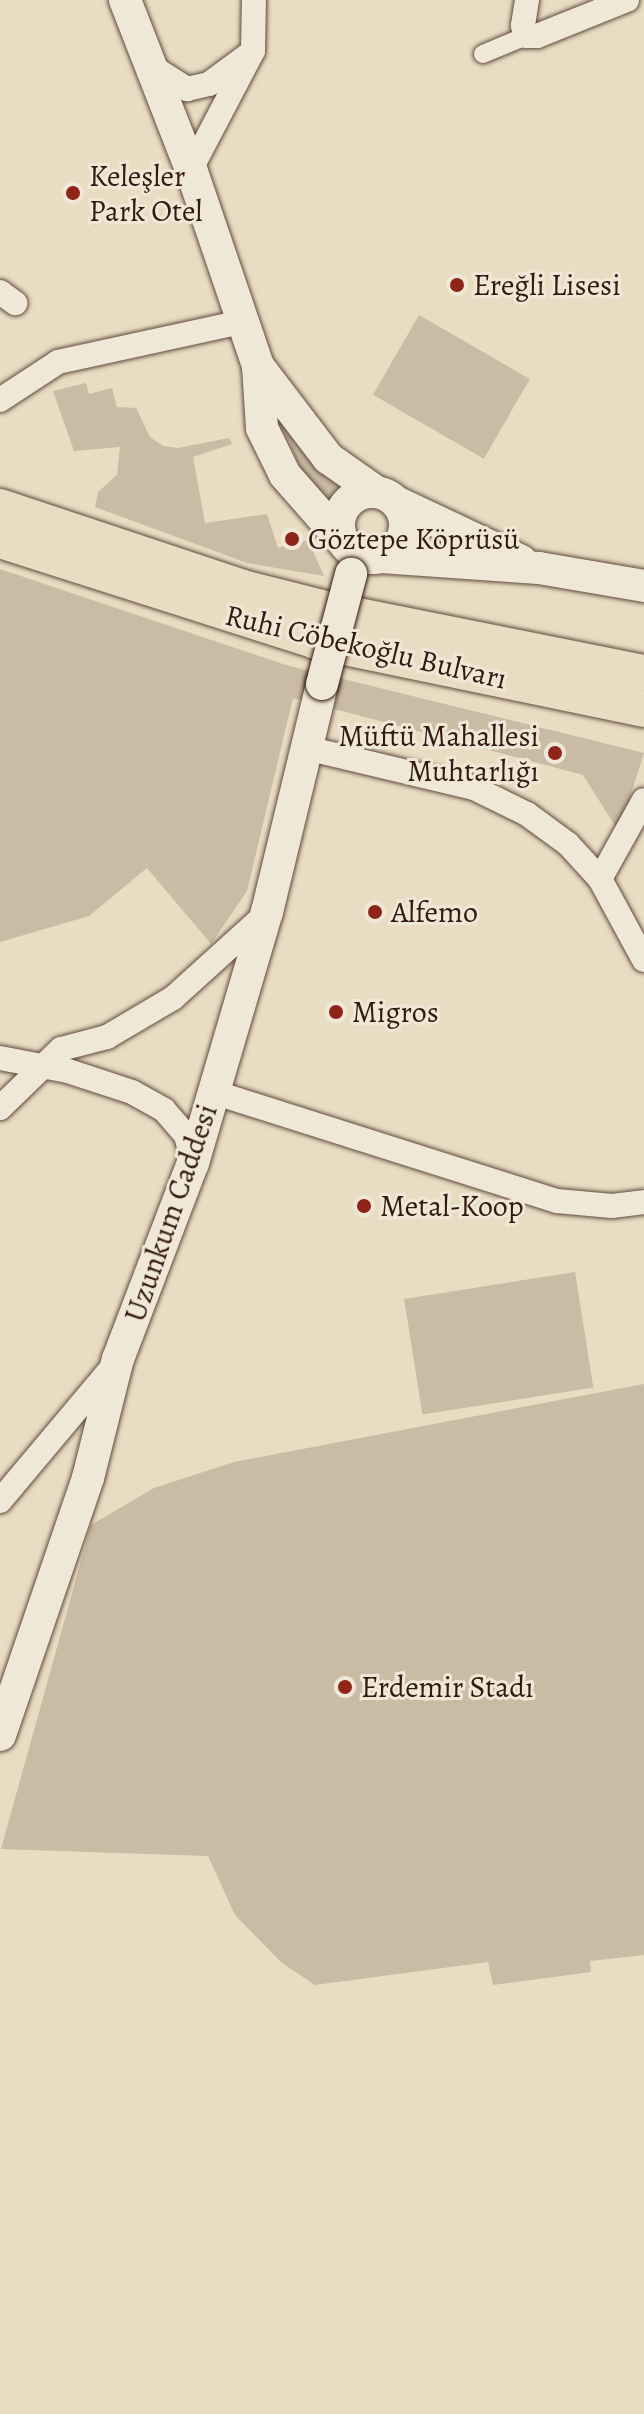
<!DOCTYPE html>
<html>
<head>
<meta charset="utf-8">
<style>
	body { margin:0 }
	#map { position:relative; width:644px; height:2414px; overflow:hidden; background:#e8dcc2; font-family:Alegreya,serif }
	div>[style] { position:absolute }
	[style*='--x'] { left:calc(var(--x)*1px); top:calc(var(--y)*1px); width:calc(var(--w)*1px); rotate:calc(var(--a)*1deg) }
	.green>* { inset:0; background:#c9bba4; transform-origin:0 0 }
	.roads { filter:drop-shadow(0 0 2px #604a3c) drop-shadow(0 0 2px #604a3c) }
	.pedestrian>* { height:18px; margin:-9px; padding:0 9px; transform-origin:9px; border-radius:9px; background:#f0e8d7 }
	.minor>* { height:24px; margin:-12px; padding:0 12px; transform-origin:12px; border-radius:12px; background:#f0e8d7 }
	.secondary>* { height:32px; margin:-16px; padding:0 16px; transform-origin:16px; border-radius:16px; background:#f0e8d7 }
	.secondary>.ring { margin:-16px; padding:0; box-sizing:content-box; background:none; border:32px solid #f0e8d7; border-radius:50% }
	.primary>* { height:36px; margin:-18px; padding:0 18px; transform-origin:18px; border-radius:18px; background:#e8dcc2 }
	.bridges { filter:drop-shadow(0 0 2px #33190f) drop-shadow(0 0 2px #33190f) }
	.secondary-bridge>* { height:32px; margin:-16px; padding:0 16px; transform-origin:16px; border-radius:16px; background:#f0e8d7 }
	.dots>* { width:22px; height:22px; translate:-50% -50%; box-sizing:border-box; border:4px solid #f0e8d7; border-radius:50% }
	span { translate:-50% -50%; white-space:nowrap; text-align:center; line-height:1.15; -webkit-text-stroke:6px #f0e8d7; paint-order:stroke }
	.poi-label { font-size:30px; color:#33190f }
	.left { translate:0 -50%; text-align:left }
	.right { translate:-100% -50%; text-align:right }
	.street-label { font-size:30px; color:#33190f }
</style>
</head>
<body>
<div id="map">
	<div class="green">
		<div style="left:419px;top:315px;width:128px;height:92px;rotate:30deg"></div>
		<div style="clip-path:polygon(86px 383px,89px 394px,112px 388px,117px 407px,136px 408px,150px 437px,163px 446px,178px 448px,229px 438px,232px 444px,193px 457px,205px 523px,267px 514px,278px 548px,308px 540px,324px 576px,247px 563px,95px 507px,98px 492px,117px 475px,120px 447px,74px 451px,53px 391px)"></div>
		<div style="clip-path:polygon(270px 396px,347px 488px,329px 513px,308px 487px)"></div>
		<div style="clip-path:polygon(0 569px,286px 665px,644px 753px,619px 832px,583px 775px,293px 698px,247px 891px,211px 944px,147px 868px,89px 916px,0 942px)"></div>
		<div style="left:575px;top:1272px;width:117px;height:173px;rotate:81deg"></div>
		<div style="clip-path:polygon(644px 1384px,644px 1955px,590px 1961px,591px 1972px,493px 1985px,488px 1962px,315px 1985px,282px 1963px,235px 1915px,208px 1856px,1px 1849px,91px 1525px,154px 1488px,234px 1462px)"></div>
	</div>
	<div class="roads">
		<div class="pedestrian">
			<div style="--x:483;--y:54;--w:47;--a:-22.7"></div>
		</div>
		<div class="minor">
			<div style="--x:527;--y:0;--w:26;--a:99"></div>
			<div style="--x:523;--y:26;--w:10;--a:73"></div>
			<div style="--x:526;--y:36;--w:11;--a:0"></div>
			<div style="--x:537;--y:36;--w:97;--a:-21.8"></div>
			<div style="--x:151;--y:66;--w:43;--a:32.6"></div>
			<div style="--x:187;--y:89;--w:23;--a:-13"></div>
			<div style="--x:209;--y:84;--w:49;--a:-36.6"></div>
			<div style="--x:191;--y:169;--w:133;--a:-62.3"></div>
			<div style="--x:253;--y:51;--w:51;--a:-88.9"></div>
			<div style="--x:0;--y:292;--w:19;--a:36"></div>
			<div style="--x:0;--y:400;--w:69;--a:-33.2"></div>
			<div style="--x:58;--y:362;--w:187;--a:-12.3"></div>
			<div style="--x:306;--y:748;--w:173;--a:13.4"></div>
			<div style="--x:474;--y:788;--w:59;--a:26.1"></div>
			<div style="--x:527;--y:814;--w:51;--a:36.2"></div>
			<div style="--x:568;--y:844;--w:47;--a:47.6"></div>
			<div style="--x:600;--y:879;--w:92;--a:61.5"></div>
			<div style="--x:600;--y:879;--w:90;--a:-60.9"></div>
			<div style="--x:0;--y:1058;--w:69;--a:10.8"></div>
			<div style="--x:68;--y:1071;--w:67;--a:18.2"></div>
			<div style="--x:132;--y:1092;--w:37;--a:29"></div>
			<div style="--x:164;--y:1110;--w:33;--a:49"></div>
			<div style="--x:186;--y:1135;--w:29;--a:76"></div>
			<div style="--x:213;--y:1092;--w:361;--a:17.6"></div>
			<div style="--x:557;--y:1201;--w:55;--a:5.2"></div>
			<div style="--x:612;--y:1206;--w:32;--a:-7"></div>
			<div style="--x:0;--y:1108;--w:85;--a:-44"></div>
			<div style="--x:61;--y:1049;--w:48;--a:-14.6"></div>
			<div style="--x:107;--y:1037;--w:77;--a:-30.6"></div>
			<div style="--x:173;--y:998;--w:125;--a:-42.1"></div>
			<div style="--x:0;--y:1501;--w:177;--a:-50"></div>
		</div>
		<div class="secondary">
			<div style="--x:125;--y:0;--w:181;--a:68.7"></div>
			<div style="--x:191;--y:169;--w:208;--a:71.2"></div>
			<div style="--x:258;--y:366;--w:62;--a:86.3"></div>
			<div style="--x:262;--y:428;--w:52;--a:63.9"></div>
			<div style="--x:285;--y:475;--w:88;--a:48.7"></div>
			<div style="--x:258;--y:366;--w:116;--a:52.7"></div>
			<div style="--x:328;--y:458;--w:57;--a:35.1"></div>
			<div class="ring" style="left:339px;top:492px;width:34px;height:34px"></div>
			<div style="--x:398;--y:503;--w:136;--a:25.2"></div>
			<div style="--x:381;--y:557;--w:158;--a:4"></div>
			<div style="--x:539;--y:568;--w:107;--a:9.7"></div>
			<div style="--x:0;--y:1735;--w:272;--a:-71.1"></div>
			<div style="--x:88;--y:1478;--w:123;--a:-75.9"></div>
			<div style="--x:118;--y:1359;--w:210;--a:-69.1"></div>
			<div style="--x:193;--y:1163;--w:262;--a:-73.6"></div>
			<div style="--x:267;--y:912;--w:235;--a:-76.4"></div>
		</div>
		<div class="primary">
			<div style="--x:0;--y:507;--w:256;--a:18.4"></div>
			<div style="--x:243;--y:588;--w:98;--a:14.2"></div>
			<div style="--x:338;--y:612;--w:312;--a:11.3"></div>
			<div style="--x:0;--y:540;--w:332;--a:17.7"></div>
			<div style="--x:316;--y:641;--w:335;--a:11.7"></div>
		</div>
	</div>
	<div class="bridges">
		<div class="secondary-bridge">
			<div style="--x:322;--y:684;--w:114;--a:-75.2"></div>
		</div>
	</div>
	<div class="dots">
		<div style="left:73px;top:193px;background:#8f2418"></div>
		<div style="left:457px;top:285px;background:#8f2418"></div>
		<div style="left:292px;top:539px;background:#8f2418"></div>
		<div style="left:555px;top:753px;background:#8f2418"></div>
		<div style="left:375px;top:912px;background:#8f2418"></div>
		<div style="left:336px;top:1012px;background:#8f2418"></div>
		<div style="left:364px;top:1206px;background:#8f2418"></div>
		<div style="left:345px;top:1687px;background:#8f2418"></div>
	</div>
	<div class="poi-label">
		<span class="left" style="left:89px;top:193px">Keleşler<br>Park Otel</span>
		<span class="left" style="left:473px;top:285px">Ereğli Lisesi</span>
		<span class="left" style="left:308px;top:539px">Göztepe Köprüsü</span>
		<span class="right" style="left:539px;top:753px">Müftü Mahallesi<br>Muhtarlığı</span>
		<span class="left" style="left:391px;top:912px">Alfemo</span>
		<span class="left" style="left:352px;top:1012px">Migros</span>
		<span class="left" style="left:380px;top:1206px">Metal-Koop</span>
		<span class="left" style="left:361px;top:1687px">Erdemir Stadı</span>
	</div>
	<div class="street-label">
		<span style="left:366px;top:647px;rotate:13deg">Ruhi Cöbekoğlu Bulvarı</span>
		<span style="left:171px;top:1213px;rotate:-71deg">Uzunkum Caddesi</span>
	</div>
</div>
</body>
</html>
